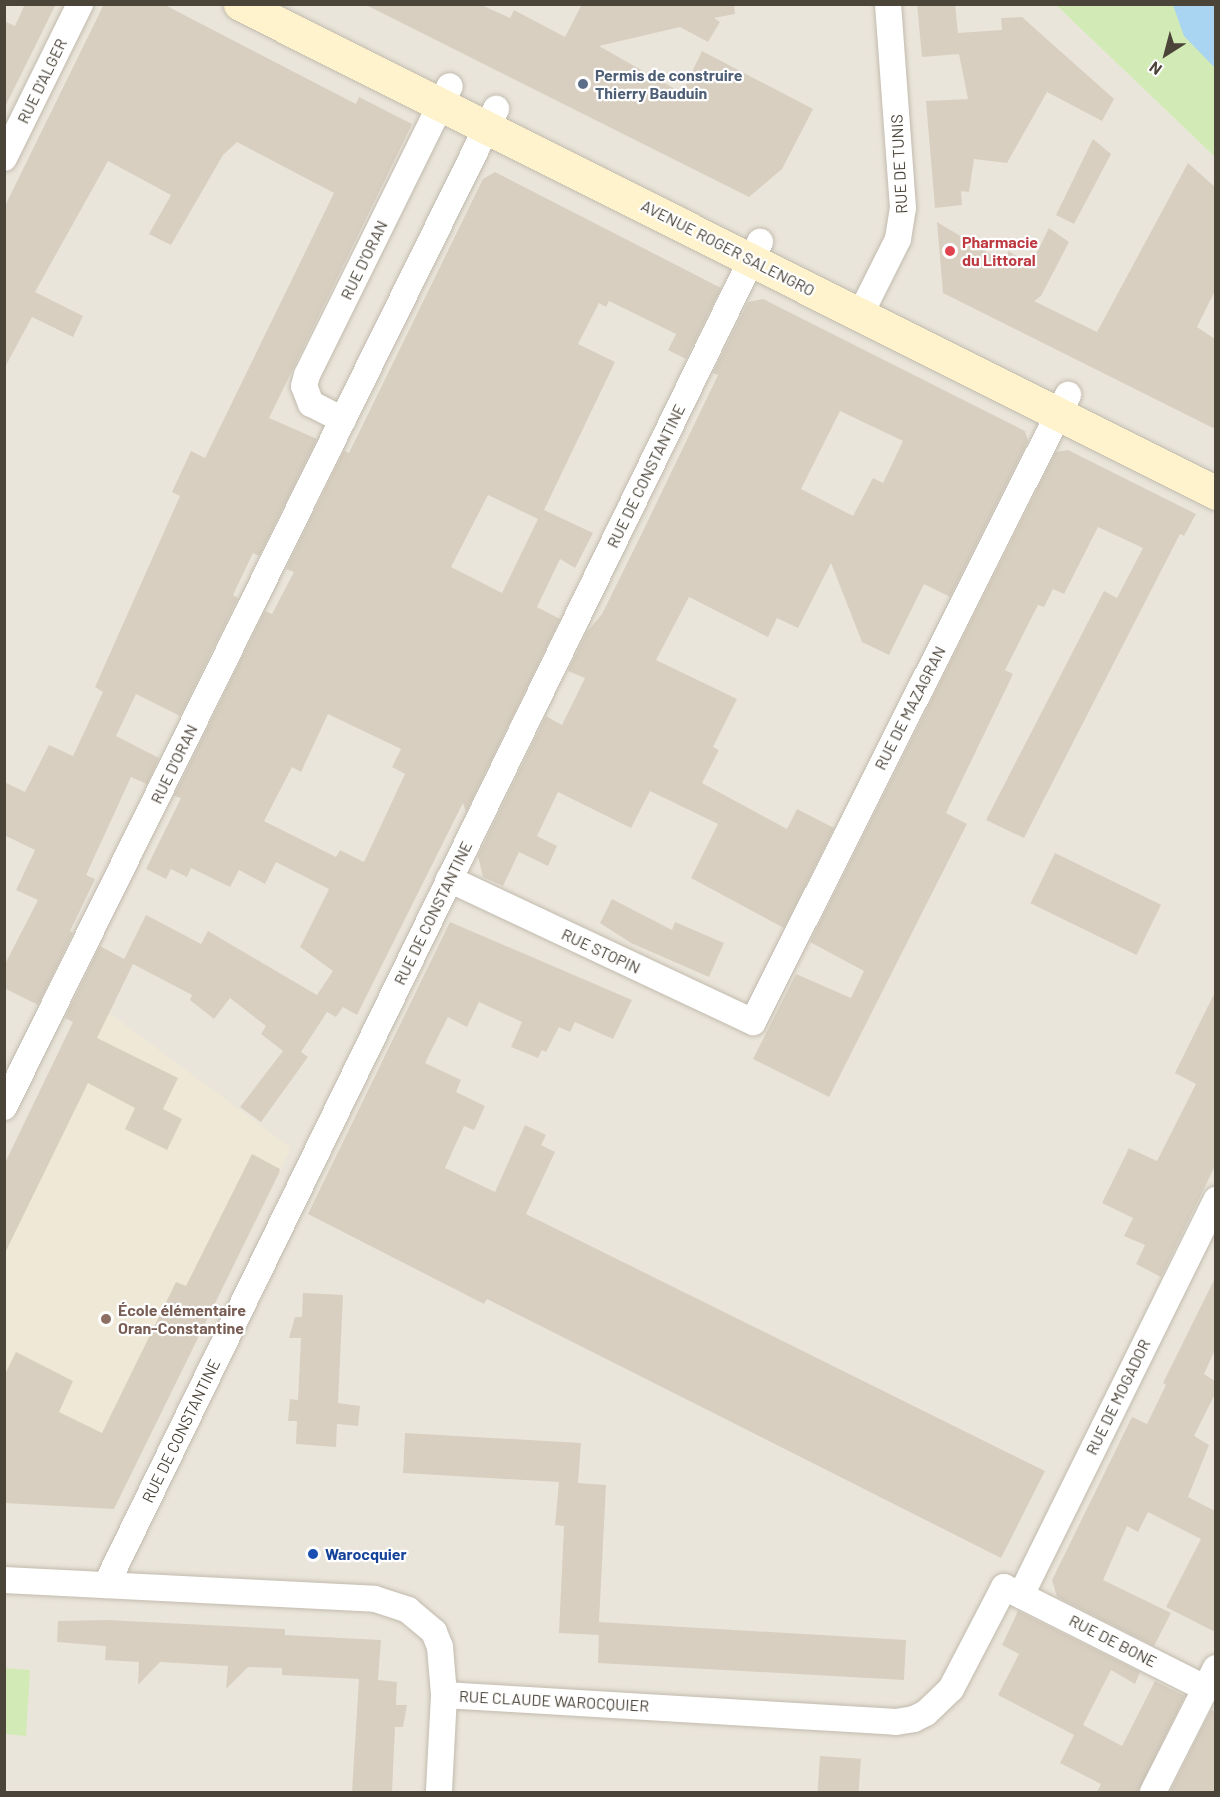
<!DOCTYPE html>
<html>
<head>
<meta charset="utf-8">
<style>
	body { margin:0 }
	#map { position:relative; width:1220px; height:1797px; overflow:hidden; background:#f6f3ec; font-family:Barlow,sans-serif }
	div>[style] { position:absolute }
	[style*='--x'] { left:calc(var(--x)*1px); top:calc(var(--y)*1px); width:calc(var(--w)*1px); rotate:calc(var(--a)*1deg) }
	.residential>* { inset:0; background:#eae5da }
	.education>* { inset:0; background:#efe8d6 }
	.green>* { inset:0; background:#d2eab5 }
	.water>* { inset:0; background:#a9d4f2 }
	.building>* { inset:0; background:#d8cfc1; transform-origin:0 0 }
	.roads { filter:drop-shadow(0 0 2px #c2bbae) drop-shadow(0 0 2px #c2bbae) }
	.minor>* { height:26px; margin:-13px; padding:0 13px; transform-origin:13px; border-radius:13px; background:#fff }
	.secondary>* { height:33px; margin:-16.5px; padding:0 16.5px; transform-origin:16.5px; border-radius:16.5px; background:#fff3cd }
	.dots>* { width:16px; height:16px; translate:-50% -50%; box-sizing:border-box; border:3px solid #fff; border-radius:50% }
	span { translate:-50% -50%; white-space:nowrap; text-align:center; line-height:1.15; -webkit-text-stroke:4.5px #fff; paint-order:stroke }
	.service-label { font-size:16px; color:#4e5e75; font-weight:700 }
	.left { translate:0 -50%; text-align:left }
	.street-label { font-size:16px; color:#4b4439 }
	.health-label { font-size:16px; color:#be3a42; font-weight:700 }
	.education-label { font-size:16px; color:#785e54; font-weight:700 }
	.transit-label { font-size:16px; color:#164399; font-weight:700 }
	.frame { position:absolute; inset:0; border:6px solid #4b4439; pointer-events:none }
	.north { position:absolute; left:1136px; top:24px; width:60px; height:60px; -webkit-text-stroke:4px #fff; paint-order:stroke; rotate:216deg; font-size:16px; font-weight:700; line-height:24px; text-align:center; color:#4b4439 }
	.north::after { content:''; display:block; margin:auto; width:21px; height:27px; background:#4b4439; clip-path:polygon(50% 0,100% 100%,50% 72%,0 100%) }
</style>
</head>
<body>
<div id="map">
	<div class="residential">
		<div style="clip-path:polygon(5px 5px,1056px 5px,1215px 157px,1215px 1792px,5px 1792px)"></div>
	</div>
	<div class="education">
		<div style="clip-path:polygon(109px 1013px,291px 1148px,114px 1509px,5px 1503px,4px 1165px)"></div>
	</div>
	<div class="green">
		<div style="clip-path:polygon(1056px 5px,1215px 5px,1215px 157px)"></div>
		<div style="clip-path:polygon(5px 1668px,30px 1670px,26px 1736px,5px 1734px)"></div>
	</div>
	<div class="water">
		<div style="clip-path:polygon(1173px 5px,1215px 5px,1215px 68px,1184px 36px)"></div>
	</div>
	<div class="building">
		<div style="clip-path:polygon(25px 4px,56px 4px,4px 109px,4px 21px,15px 26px)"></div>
		<div style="clip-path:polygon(104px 4px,163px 4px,356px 104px,359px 97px,412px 124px,269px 418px,317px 439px,259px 556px,253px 553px,233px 595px,238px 598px,180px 716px,136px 694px,116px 736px,159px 758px,147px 784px,131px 777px,86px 875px,95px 879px,70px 931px,73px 933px,38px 1005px,4px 988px,4px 966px,38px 900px,16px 890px,35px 850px,4px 835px,4px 782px,25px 792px,49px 745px,73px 756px,103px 692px,95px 687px,180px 496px,172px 492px,191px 451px,205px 458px,334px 193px,237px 142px,223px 155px,171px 245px,149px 234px,171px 195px,108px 161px,35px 292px,83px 316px,73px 337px,32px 317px,4px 369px,4px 208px)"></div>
		<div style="clip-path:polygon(364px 4px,479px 4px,510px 18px,514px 10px,565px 37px,582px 4px,734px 4px,735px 14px,714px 18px,720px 22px,708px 42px,680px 27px,599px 46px,682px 93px,702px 51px,813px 109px,782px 169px,749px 197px)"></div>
		<div style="clip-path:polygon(917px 4px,955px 4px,958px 33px,1002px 30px,1001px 18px,1022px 17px,1114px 99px,1102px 121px,1047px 92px,1007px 163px,974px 159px,969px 192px,961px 191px,962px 205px,935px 208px,926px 101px,968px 99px,959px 54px,922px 57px)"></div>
		<div style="clip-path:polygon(1093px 139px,1111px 154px,1074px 224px,1056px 215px)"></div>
		<div style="clip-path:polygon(1188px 163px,1215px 187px,1215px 291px,1197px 327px,1215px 339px,1215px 429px,943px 293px,937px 222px,1007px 264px,1008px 251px,1031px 264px,1049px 228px,1069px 242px,1041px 296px,1034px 301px,1097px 332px)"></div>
		<div style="clip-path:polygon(evenodd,495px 172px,721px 288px,686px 359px,668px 350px,676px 334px,609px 301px,606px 307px,599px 303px,578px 344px,615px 362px,544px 510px,593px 533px,575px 568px,560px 559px,537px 607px,560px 619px,466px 812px,463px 803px,357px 1015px,343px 1007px,336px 1017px,327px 1012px,301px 1052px,308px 1057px,261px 1122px,240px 1107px,283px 1051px,261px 1034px,266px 1026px,230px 998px,214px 1019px,190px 1000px,192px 995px,133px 964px,97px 1038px,178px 1078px,163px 1109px,182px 1119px,167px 1150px,125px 1129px,135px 1108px,88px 1083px,4px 1255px,4px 1165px,73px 1022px,65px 1018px,100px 946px,124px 959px,146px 915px,201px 944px,208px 931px,317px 995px,333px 971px,300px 947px,329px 889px,276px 862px,265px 884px,239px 870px,230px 887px,191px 868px,187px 877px,171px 869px,166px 879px,146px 869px,181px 798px,174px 796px,265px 611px,272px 614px,294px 572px,286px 569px,344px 451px,349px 453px,483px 179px,495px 172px,488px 495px,538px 519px,502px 593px,451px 567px,488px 495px,495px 172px,328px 714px,401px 749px,392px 767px,405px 774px,364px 862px,340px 850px,336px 857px,264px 821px,292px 767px,301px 772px,328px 714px)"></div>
		<div style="clip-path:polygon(evenodd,763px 299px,1025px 431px,1028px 441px,950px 597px,924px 584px,889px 655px,862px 642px,831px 563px,798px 628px,777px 618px,768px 637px,689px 597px,656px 660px,737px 699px,713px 747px,719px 750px,702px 783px,787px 829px,797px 809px,834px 828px,784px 928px,691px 878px,718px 824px,650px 791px,631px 828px,558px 792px,537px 836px,557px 846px,548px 866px,519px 852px,503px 886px,483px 877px,478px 856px,546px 716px,562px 725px,585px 678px,568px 671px,587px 632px,602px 614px,643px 531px,718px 375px,713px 373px,748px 302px,763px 299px,840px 411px,903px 441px,883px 483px,873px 478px,853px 516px,801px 489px,840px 411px)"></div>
		<div style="clip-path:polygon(1068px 450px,1196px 514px,1184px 536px,1180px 534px,1024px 838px,986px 820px,1104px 591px,1117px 598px,1143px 548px,1098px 527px,1064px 594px,1053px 589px,1044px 607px,1038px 605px,1005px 670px,1013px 674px,1005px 691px,946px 813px,967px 824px,829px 1097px,753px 1059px,796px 974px,851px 998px,864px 971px,810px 942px,1056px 452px)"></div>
		<div style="left:1055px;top:853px;width:118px;height:56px;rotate:26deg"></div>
		<div style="clip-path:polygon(612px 899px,672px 930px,675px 922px,724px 943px,709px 977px,631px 943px,600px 923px)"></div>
		<div style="clip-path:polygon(450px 922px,632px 1000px,613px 1039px,575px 1022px,570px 1032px,559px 1027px,546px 1052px,542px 1050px,538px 1058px,511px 1047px,522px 1022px,479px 1002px,467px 1027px,448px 1017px,425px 1063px,461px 1080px,456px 1092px,485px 1106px,474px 1130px,464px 1126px,445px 1168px,495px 1192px,525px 1125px,546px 1135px,541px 1145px,555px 1152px,526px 1214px,1045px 1471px,1001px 1558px,487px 1299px,484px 1304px,308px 1214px)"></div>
		<div style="clip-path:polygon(1215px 992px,1215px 1166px,1161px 1277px,1136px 1264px,1145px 1245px,1124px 1236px,1133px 1218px,1102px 1203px,1129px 1148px,1157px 1161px,1196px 1084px,1175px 1073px)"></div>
		<div style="clip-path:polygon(252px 1154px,280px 1169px,279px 1173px,114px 1509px,4px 1503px,4px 1376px,16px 1352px,73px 1381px,59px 1412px,102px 1433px,176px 1282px,186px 1286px)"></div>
		<div style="clip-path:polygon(1215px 1278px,1215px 1350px,1204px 1374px,1215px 1381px,1215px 1394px,1194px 1436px,1209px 1445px,1188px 1497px,1215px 1511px,1215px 1632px,1166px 1607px,1201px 1539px,1148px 1512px,1138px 1532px,1127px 1526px,1103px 1580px,1171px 1613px,1154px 1646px,1057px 1597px,1052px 1580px,1132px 1417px,1147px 1424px,1166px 1385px,1163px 1383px)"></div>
		<div style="clip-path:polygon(303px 1293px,343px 1295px,338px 1403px,360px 1406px,358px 1426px,337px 1424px,336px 1447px,296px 1444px,297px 1421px,288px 1421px,290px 1399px,298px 1400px,301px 1338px,289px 1338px,295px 1317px,302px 1317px)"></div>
		<div style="clip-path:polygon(405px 1433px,581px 1443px,578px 1483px,606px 1485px,599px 1622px,906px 1640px,904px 1680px,598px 1663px,599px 1632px,599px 1635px,559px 1633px,564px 1526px,555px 1525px,559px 1482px,403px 1473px)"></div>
		<div style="clip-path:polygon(1018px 1611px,1140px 1672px,1135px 1684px,1111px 1670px,1083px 1725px,1122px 1746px,1155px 1681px,1185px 1696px,1138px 1792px,1097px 1792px,1101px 1784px,1060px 1763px,1074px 1735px,998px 1695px,1019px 1654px,1002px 1645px)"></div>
		<div style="clip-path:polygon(107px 1620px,285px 1629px,285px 1635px,381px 1640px,378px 1680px,397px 1682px,396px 1705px,407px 1705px,403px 1727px,395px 1727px,392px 1792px,352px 1792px,359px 1679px,282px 1675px,282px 1668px,248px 1667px,226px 1689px,228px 1666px,160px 1662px,138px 1685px,139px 1662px,105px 1660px,106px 1646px,57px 1642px,58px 1621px)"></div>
		<div style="clip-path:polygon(1211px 1710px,1215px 1712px,1215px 1792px,1170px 1792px)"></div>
		<div style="left:820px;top:1756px;width:41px;height:36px;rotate:4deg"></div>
	</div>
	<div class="roads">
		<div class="minor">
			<div style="--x:4;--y:158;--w:172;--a:-63.7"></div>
			<div style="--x:860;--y:315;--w:85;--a:-63.4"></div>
			<div style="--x:898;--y:239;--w:31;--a:-81"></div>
			<div style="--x:903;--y:208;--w:205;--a:-94.2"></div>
			<div style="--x:343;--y:420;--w:36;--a:-153"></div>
			<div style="--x:311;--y:404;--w:19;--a:-111"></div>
			<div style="--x:304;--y:386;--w:11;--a:-75"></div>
			<div style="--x:307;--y:375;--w:322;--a:-63.7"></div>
			<div style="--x:449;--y:879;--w:336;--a:25.2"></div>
			<div style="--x:753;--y:1022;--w:702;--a:-63.33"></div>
			<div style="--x:4;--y:1107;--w:1113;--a:-63.76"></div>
			<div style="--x:4;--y:1580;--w:371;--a:2.9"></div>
			<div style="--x:375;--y:1599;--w:35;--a:18"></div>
			<div style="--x:408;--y:1610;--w:34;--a:40"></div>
			<div style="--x:434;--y:1632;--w:16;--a:68"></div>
			<div style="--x:440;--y:1647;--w:48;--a:85.2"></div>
			<div style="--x:444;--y:1695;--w:97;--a:93"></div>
			<div style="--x:106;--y:1585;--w:1494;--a:-64.04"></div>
			<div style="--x:1021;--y:1595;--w:441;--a:-63.7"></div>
			<div style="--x:444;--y:1695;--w:453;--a:3.4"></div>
			<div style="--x:896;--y:1722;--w:18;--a:-9"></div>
			<div style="--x:914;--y:1719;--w:13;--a:-27"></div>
			<div style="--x:926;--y:1713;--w:35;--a:-44"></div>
			<div style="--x:951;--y:1689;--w:115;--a:-62.5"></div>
			<div style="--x:1004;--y:1587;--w:225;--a:26.7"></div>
			<div style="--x:1153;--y:1792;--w:139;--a:-63.1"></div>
		</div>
		<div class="secondary">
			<div style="--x:240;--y:4;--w:1092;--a:26.61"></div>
		</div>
	</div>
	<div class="dots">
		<div style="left:583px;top:84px;background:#5c6f8a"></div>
		<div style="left:950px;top:251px;background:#e0444e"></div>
		<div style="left:106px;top:1319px;background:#8d6e63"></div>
		<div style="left:313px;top:1554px;background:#1a4fb4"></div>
	</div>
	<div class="service-label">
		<span class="left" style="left:595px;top:84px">Permis de construire<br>Thierry Bauduin</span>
	</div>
	<div class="street-label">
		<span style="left:42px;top:81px;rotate:-64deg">RUE D'ALGER</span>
		<span style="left:899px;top:164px;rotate:-93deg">RUE DE TUNIS</span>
		<span style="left:728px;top:248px;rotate:27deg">AVENUE ROGER SALENGRO</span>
		<span style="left:364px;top:260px;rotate:-64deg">RUE D'ORAN</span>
		<span style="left:646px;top:476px;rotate:-64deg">RUE DE CONSTANTINE</span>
		<span style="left:910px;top:708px;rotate:-63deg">RUE DE MAZAGRAN</span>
		<span style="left:174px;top:764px;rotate:-64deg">RUE D'ORAN</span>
		<span style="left:433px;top:913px;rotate:-64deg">RUE DE CONSTANTINE</span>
		<span style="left:601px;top:951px;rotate:25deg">RUE STOPIN</span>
		<span style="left:1118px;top:1397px;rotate:-64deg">RUE DE MOGADOR</span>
		<span style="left:181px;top:1431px;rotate:-64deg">RUE DE CONSTANTINE</span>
		<span style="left:1113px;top:1641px;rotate:27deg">RUE DE BONE</span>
		<span style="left:554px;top:1701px;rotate:3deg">RUE CLAUDE WAROCQUIER</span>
	</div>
	<div class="health-label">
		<span class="left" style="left:962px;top:251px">Pharmacie<br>du Littoral</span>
	</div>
	<div class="education-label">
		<span class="left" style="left:118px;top:1319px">École élémentaire<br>Oran-Constantine</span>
	</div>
	<div class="transit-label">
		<span class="left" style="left:325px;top:1554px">Warocquier</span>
	</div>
	<div class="frame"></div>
	<div class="north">N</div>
</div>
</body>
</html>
